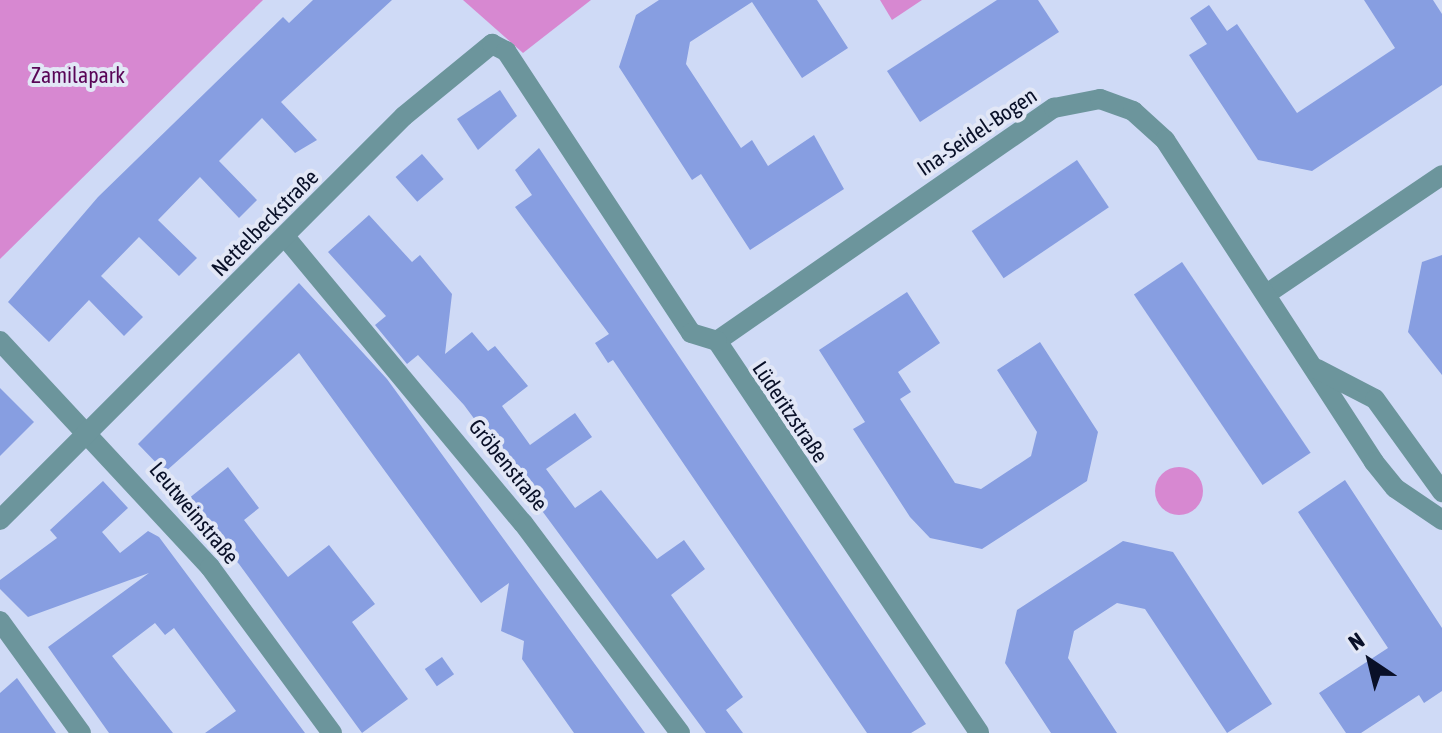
<!DOCTYPE html>
<html>
<head>
<meta charset="utf-8">
<style>
	body { margin:0 }
	#map { position:relative; width:1442px; height:733px; overflow:hidden; background:#cfdaf6; font-family:"Asap Condensed",sans-serif }
	div>[style] { position:absolute }
	[style*='--x'] { left:calc(var(--x)*1px); top:calc(var(--y)*1px); width:calc(var(--w)*1px); rotate:calc(var(--a)*1deg) }
	.green>* { inset:0; background:#d788d1 }
	.round { border-radius:50% }
	.building>* { inset:0; background:#879ee1; transform-origin:0 0 }
	.minor>* { height:20px; margin:-10px; padding:0 10px; transform-origin:10px; border-radius:10px; background:#6c959c }
	span { translate:-50% -50%; white-space:nowrap; text-align:center; line-height:1.15; -webkit-text-stroke:8px #e2e7f6; paint-order:stroke }
	.park-label { font-size:22px; color:#590657 }
	.street-label { font-size:22px; color:#091028 }
	.north { position:absolute; left:1330px; top:621px; width:80px; height:80px; -webkit-text-stroke:6px #e2e7f6; paint-order:stroke; rotate:325deg; font-size:22px; font-weight:700; line-height:32px; text-align:center; color:#091028 }
	.north::after { content:''; display:block; margin:auto; width:28px; height:36px; background:#091028; clip-path:polygon(50% 0,100% 100%,50% 72%,0 100%) }
</style>
</head>
<body>
<div id="map">
	<div class="green">
		<div style="clip-path:polygon(0 0,263px 0,0 259px)"></div>
		<div style="clip-path:polygon(463px 0,591px 0,523px 53px)"></div>
		<div style="clip-path:polygon(880px 0,922px 0,892px 20px)"></div>
		<div class="round" style="left:1155px;top:467px;width:48px;height:48px"></div>
	</div>
	<div class="building">
		<div style="clip-path:polygon(313px 0,392px 0,281px 102px,317px 140px,295px 153px,262px 118px,219px 161px,257px 200px,239px 218px,200px 177px,158px 220px,197px 258px,179px 276px,139px 237px,101px 276px,143px 317px,124px 336px,89px 300px,49px 342px,8px 302px,98px 197px,283px 17px,289px 23px)"></div>
		<div style="clip-path:polygon(659px 0,817px 0,848px 48px,802px 78px,752px 2px,690px 42px,686px 64px,741px 148px,752px 140px,768px 166px,814px 135px,844px 189px,750px 250px,701px 174px,692px 180px,619px 67px,636px 15px)"></div>
		<div style="clip-path:polygon(997px 0,1038px 0,1059px 32px,920px 122px,887px 71px)"></div>
		<div style="clip-path:polygon(1364px 0,1433px 0,1442px 14px,1442px 85px,1312px 171px,1258px 160px,1189px 55px,1207px 44px,1190px 18px,1209px 5px,1227px 31px,1237px 24px,1297px 113px,1395px 48px)"></div>
		<div style="clip-path:polygon(500px 90px,517px 116px,478px 150px,457px 119px)"></div>
		<div style="clip-path:polygon(539px 148px,926px 724px,911px 733px,867px 733px,613px 360px,608px 363px,595px 343px,609px 334px,515px 207px,532px 195px,515px 170px)"></div>
		<div style="left:422px;top:154px;width:33px;height:35px;rotate:49deg"></div>
		<div style="left:1077px;top:160px;width:57px;height:127px;rotate:56deg"></div>
		<div style="clip-path:polygon(369px 215px,412px 262px,420px 255px,452px 294px,445px 354px,472px 332px,488px 351px,495px 346px,528px 386px,502px 406px,530px 445px,575px 413px,592px 437px,546px 469px,575px 508px,601px 490px,657px 559px,684px 540px,705px 569px,671px 595px,743px 697px,726px 710px,743px 733px,706px 733px,464px 405px,418px 355px,407px 364px,375px 325px,386px 316px,328px 252px)"></div>
		<div style="clip-path:polygon(1442px 255px,1442px 375px,1408px 332px,1422px 262px)"></div>
		<div style="left:1182px;top:262px;width:230px;height:58px;rotate:56deg"></div>
		<div style="clip-path:polygon(299px 283px,387px 379px,645px 733px,574px 733px,522px 659px,524px 641px,501px 631px,509px 583px,481px 603px,299px 353px,165px 472px,138px 444px)"></div>
		<div style="clip-path:polygon(907px 292px,940px 343px,898px 372px,911px 392px,900px 399px,955px 483px,981px 489px,1031px 456px,1037px 432px,997px 370px,1040px 342px,1098px 432px,1087px 481px,982px 549px,930px 538px,910px 517px,853px 429px,865px 422px,819px 350px)"></div>
		<div style="clip-path:polygon(0 388px,34px 422px,0 456px)"></div>
		<div style="clip-path:polygon(228px 467px,259px 508px,244px 520px,288px 577px,329px 545px,375px 604px,352px 622px,408px 699px,362px 733px,239px 564px,183px 503px)"></div>
		<div style="clip-path:polygon(1345px 480px,1442px 628px,1442px 691px,1424px 703px,1419px 695px,1361px 733px,1346px 733px,1319px 693px,1388px 648px,1298px 512px)"></div>
		<div style="clip-path:polygon(103px 481px,128px 508px,102px 532px,120px 553px,148px 531px,159px 537px,305px 733px,205px 733px,236px 711px,174px 628px,165px 635px,155px 623px,112px 656px,173px 733px,109px 733px,48px 647px,149px 573px,28px 617px,0 589px,0 580px,57px 538px,50px 530px)"></div>
		<div style="clip-path:polygon(1123px 541px,1173px 552px,1272px 704px,1227px 733px,1145px 609px,1117px 603px,1074px 631px,1068px 658px,1117px 733px,1051px 733px,1005px 663px,1017px 610px)"></div>
		<div style="left:442px;top:657px;width:21px;height:21px;rotate:55deg"></div>
		<div style="clip-path:polygon(17px 678px,27px 692px,56px 733px,0 733px,0 693px)"></div>
	</div>
	<div class="minor">
		<div style="--x:286;--y:238;--w:371;--a:50.3"></div>
		<div style="--x:523;--y:523;--w:262;--a:53.2"></div>
		<div style="--x:1268;--y:293;--w:210;--a:-34.1"></div>
		<div style="--x:0;--y:341;--w:309;--a:47.1"></div>
		<div style="--x:210;--y:567;--w:206;--a:53.7"></div>
		<div style="--x:717;--y:341;--w:410;--a:-34.7"></div>
		<div style="--x:1054;--y:108;--w:47;--a:-11.1"></div>
		<div style="--x:1100;--y:99;--w:35;--a:20"></div>
		<div style="--x:1133;--y:111;--w:43;--a:42.2"></div>
		<div style="--x:1165;--y:140;--w:384;--a:57"></div>
		<div style="--x:1374;--y:462;--w:33;--a:51"></div>
		<div style="--x:1395;--y:488;--w:57;--a:34.2"></div>
		<div style="--x:717;--y:341;--w:471;--a:56.2"></div>
		<div style="--x:1317;--y:369;--w:65;--a:27.3"></div>
		<div style="--x:1375;--y:399;--w:115;--a:54.2"></div>
		<div style="--x:0;--y:520;--w:571;--a:-45"></div>
		<div style="--x:404;--y:116;--w:114;--a:-39.3"></div>
		<div style="--x:492;--y:44;--w:16;--a:27"></div>
		<div style="--x:506;--y:51;--w:337;--a:56.7"></div>
		<div style="--x:691;--y:333;--w:27;--a:17"></div>
		<div style="--x:0;--y:621;--w:138;--a:54.1"></div>
	</div>
	<div class="park-label">
		<span style="left:78px;top:76px">Zamilapark</span>
	</div>
	<div class="street-label">
		<span style="left:977px;top:132px;rotate:-34deg">Ina-Seidel-Bogen</span>
		<span style="left:265px;top:223px;rotate:-45deg">Nettelbeckstraße</span>
		<span style="left:790px;top:412px;rotate:56deg">Lüderitzstraße</span>
		<span style="left:508px;top:465px;rotate:51deg">Gröbenstraße</span>
		<span style="left:194px;top:513px;rotate:50deg">Leutweinstraße</span>
	</div>
	<div class="north">N</div>
</div>
</body>
</html>
